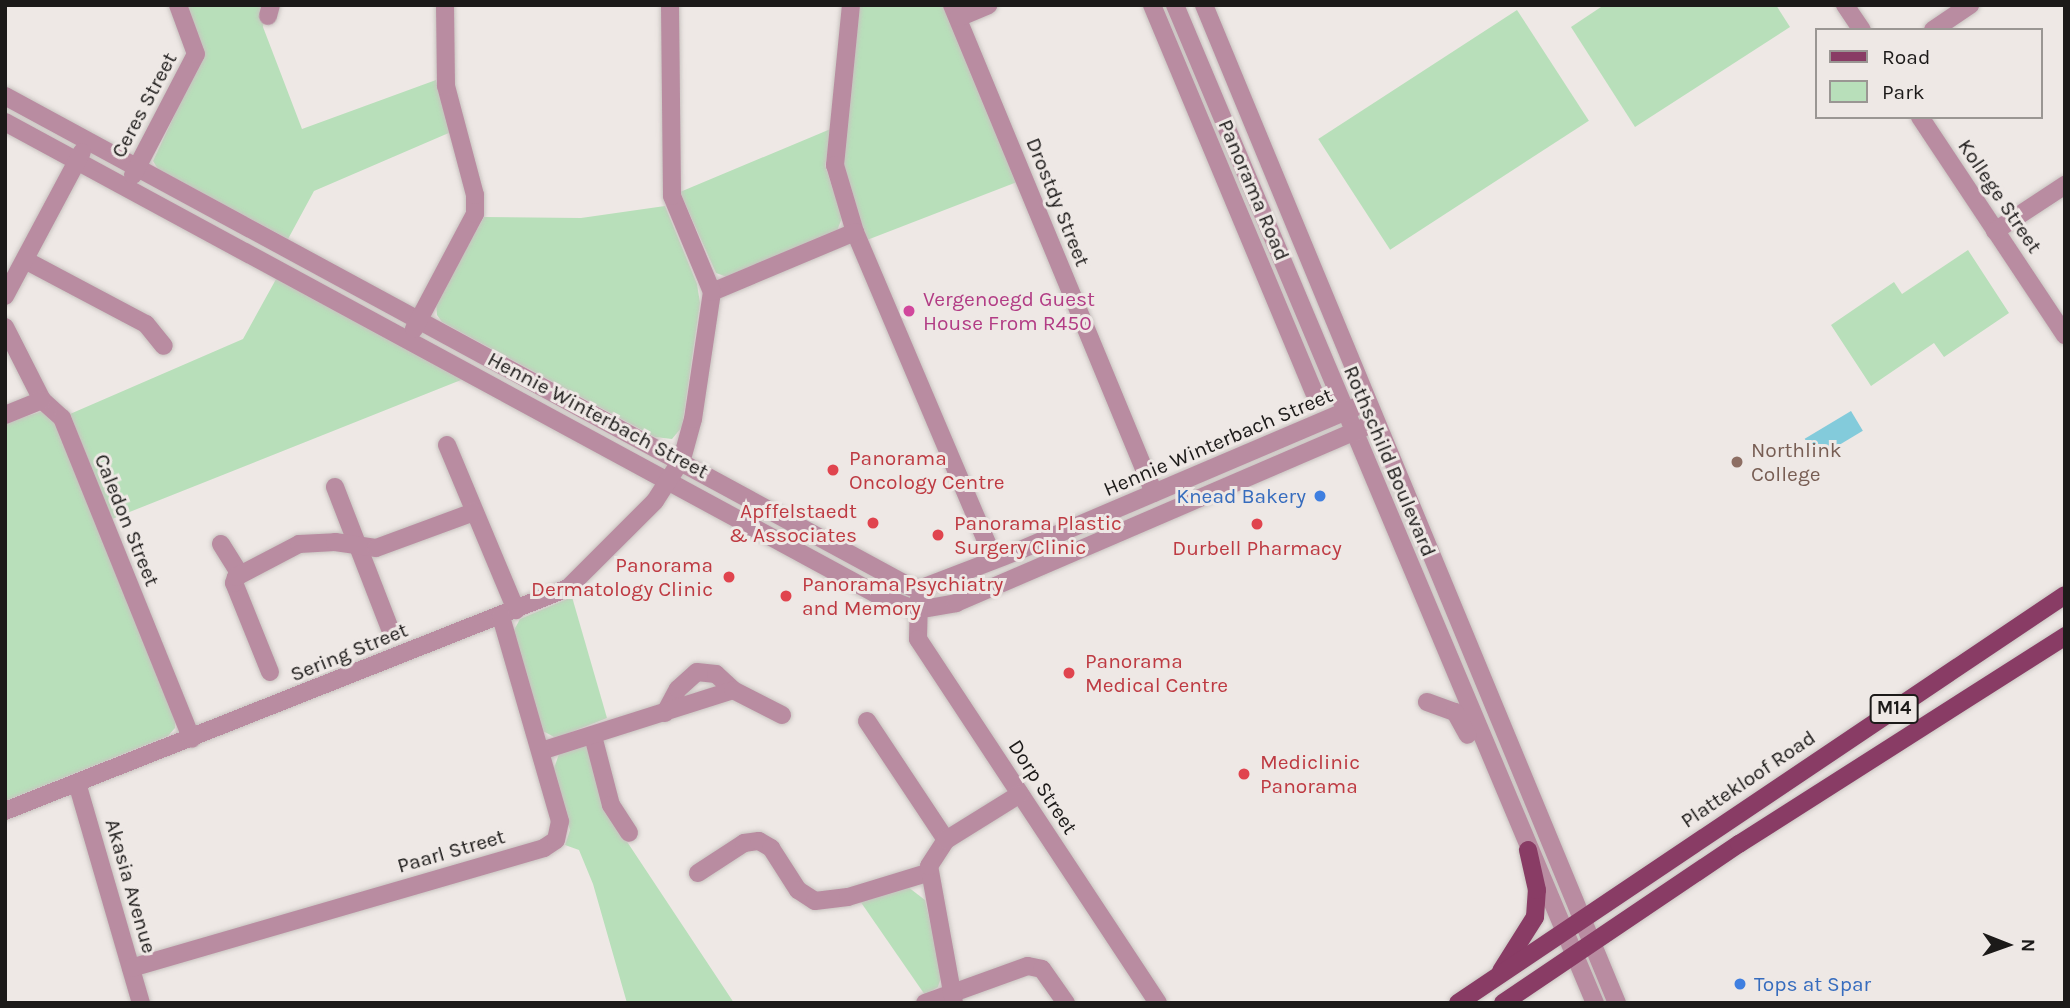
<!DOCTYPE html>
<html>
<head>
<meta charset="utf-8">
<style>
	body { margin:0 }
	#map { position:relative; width:2070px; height:1008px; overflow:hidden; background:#eee8e5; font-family:Karla,sans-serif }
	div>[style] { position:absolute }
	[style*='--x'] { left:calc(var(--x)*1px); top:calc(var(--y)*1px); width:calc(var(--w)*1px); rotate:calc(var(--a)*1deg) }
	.green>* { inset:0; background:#b8dfba; transform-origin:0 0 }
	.water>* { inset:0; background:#83cbdb; transform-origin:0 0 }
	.roads { filter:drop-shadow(0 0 2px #c8c3c0) drop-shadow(0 0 2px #c8c3c0) }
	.minor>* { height:18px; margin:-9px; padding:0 9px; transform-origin:9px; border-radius:9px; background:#b98ca1 }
	.major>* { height:18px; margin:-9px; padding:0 9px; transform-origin:9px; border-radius:9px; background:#893c65 }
	.dots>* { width:19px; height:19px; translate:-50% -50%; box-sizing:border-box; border:4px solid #eee8e5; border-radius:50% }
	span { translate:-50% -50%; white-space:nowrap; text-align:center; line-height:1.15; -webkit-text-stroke:6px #eee8e5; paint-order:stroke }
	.shield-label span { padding:2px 5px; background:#eee8e5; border:2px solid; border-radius:5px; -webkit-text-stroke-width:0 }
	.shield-label { font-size:19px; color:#1c1a19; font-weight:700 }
	.street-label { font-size:21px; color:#1c1a19 }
	.hotel-label { font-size:21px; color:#b23c85 }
	.left { translate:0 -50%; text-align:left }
	.education-label { font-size:21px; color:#785e54 }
	.health-label { font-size:21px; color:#be3a42 }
	.right { translate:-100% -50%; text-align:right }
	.shop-label { font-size:21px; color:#366cbe }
	.frame { position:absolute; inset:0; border:7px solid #1c1a19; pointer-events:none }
	.legend { position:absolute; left:1815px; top:28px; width:228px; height:91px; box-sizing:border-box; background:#eee8e5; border:2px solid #9a9693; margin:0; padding:9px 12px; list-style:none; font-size:21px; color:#1c1a19 }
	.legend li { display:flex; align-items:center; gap:14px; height:35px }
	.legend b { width:35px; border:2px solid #9a9693 }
	.north { position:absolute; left:1972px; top:910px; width:70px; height:70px; -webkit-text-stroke:5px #eee8e5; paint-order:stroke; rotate:91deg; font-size:19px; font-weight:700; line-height:28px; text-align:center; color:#1c1a19 }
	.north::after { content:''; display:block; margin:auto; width:24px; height:32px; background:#1c1a19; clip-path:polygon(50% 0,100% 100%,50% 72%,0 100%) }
</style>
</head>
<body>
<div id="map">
	<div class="green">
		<div style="clip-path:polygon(187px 5px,266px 5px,263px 27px,302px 129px,436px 80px,451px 132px,314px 191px,288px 239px,158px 169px,153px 161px,204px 52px)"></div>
		<div style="clip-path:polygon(860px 5px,944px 5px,1017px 182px,867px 240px,843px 166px)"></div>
		<div style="clip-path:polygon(1604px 5px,1776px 5px,1790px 27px,1635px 127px,1571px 27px)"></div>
		<div style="left:1517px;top:10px;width:132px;height:237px;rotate:57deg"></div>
		<div style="clip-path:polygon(833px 128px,825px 165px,842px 218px,837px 231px,727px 277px,716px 273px,680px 192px)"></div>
		<div style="clip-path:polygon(665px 206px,697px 284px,700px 303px,682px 427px,672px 439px,655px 437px,442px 322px,437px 315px,436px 303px,484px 217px,581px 218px)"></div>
		<div style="clip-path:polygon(1968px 250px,2009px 313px,1944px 357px,1934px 343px,1871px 386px,1831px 325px,1894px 282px,1902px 294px)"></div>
		<div style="clip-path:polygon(280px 272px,466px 378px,112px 519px,70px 414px,243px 339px)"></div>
		<div style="clip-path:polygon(43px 411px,54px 418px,175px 716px,175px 728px,168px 736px,5px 801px,5px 423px)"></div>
		<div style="clip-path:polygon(572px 597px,607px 718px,556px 738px,541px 730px,513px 632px,520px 619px)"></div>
		<div style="clip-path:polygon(586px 745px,606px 810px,734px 1003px,627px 1003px,593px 884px,579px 850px,565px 845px,570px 830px,553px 771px,559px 754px)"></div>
		<div style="clip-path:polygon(908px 887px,925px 900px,942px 974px,938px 987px,925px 995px,860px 901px)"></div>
	</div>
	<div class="water">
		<div style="left:1851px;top:411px;width:23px;height:54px;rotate:59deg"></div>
	</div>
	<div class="roads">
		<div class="minor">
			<div style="--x:851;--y:5;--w:161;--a:95.7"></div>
			<div style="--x:835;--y:165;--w:70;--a:73.4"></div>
			<div style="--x:855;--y:232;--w:356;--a:67"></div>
			<div style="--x:952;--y:5;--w:528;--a:67.51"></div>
			<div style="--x:1152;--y:5;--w:420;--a:67.3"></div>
			<div style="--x:1175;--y:5;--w:1083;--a:67.18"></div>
			<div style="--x:1204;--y:5;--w:1080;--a:67.52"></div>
			<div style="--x:1845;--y:5;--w:30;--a:56"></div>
			<div style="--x:268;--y:16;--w:11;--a:-75"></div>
			<div style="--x:958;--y:18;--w:33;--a:-23"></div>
			<div style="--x:1933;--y:30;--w:45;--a:-34"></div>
			<div style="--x:5;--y:96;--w:1030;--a:28.46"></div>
			<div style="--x:911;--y:587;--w:11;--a:5"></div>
			<div style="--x:922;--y:588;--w:103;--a:-21.1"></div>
			<div style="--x:1018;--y:551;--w:380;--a:-23.1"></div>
			<div style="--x:1920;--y:117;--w:262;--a:56.4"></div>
			<div style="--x:5;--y:122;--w:995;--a:28.45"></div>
			<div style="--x:880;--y:596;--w:40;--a:21"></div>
			<div style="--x:917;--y:610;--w:40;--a:-10"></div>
			<div style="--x:956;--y:603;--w:457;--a:-23.3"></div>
			<div style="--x:133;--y:175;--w:136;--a:-62.5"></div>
			<div style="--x:196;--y:54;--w:52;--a:-110.2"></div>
			<div style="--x:1995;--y:231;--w:84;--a:-33.3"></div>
			<div style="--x:25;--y:260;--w:137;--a:27.9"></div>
			<div style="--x:146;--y:324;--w:28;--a:51"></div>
			<div style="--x:712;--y:292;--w:155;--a:-22.8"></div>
			<div style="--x:5;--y:296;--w:163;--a:-61.9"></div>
			<div style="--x:5;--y:327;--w:82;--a:63.1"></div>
			<div style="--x:42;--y:400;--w:27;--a:42"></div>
			<div style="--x:62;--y:418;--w:346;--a:68"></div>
			<div style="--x:414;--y:329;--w:130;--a:-62.1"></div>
			<div style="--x:475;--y:214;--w:19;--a:-90"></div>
			<div style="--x:475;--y:195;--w:113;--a:-104.9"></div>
			<div style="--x:446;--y:86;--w:81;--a:-90.7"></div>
			<div style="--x:5;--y:415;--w:40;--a:-22"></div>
			<div style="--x:447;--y:445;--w:179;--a:67.3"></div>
			<div style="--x:335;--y:487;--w:152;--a:68.8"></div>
			<div style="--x:221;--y:544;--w:36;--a:58"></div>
			<div style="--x:919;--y:598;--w:41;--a:91.4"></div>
			<div style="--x:918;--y:639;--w:436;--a:56.6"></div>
			<div style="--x:270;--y:672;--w:96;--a:-112"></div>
			<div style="--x:234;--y:583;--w:6;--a:-72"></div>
			<div style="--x:236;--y:577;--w:71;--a:-27.6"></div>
			<div style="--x:299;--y:544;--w:36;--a:-3"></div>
			<div style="--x:335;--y:542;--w:41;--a:8.3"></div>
			<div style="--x:376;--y:548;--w:104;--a:-20.2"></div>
			<div style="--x:1427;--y:702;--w:30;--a:20"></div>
			<div style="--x:1455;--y:712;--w:26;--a:61"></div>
			<div style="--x:665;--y:713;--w:27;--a:-62"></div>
			<div style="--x:678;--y:689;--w:25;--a:-42"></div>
			<div style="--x:697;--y:672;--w:19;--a:6"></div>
			<div style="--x:716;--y:674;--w:23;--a:43"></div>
			<div style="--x:867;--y:721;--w:143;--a:56.4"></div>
			<div style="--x:593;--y:736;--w:71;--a:75.4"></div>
			<div style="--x:611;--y:805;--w:33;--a:57"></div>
			<div style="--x:541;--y:751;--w:201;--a:-17.6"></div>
			<div style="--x:733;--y:690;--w:55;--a:27"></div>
			<div style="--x:77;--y:783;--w:229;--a:73.8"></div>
			<div style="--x:5;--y:811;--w:606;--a:-21.61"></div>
			<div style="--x:568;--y:588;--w:123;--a:-45"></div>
			<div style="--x:655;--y:501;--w:50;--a:-57.3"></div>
			<div style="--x:682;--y:459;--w:41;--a:-74.6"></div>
			<div style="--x:693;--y:419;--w:128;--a:-81.5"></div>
			<div style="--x:712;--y:292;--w:104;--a:-112.6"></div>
			<div style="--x:672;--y:196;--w:191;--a:-90.6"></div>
			<div style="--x:698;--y:873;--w:55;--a:-33.1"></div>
			<div style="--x:744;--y:843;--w:15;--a:-8"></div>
			<div style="--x:759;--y:841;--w:14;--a:30"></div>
			<div style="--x:771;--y:848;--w:50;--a:57.3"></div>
			<div style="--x:798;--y:890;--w:20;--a:33"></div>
			<div style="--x:815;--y:901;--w:33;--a:-7"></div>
			<div style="--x:848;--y:897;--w:83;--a:-16.9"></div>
			<div style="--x:131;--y:968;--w:430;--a:-16.2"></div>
			<div style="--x:544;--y:848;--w:14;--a:-34"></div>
			<div style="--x:556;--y:840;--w:19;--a:-78"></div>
			<div style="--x:560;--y:821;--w:213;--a:-106.1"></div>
			<div style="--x:925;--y:1003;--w:109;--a:-19.8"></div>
			<div style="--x:1028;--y:966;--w:14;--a:12"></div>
			<div style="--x:1042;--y:969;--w:42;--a:54.8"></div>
			<div style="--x:954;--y:1003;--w:139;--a:-100.3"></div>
			<div style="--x:929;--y:866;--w:31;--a:-57"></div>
			<div style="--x:946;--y:840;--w:87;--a:-31.9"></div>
		</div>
		<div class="major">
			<div style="--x:1501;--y:971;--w:64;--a:-57.8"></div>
			<div style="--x:1535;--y:917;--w:27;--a:-86"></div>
			<div style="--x:1537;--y:890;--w:41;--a:-102.7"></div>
			<div style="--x:1458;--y:1003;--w:731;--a:-33.91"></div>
			<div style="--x:1503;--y:1003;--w:285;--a:-34"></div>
			<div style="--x:1739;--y:844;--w:387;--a:-32.5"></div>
		</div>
	</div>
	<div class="dots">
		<div style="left:909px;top:311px;background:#d1479c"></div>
		<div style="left:1737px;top:462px;background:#8d6e63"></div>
		<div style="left:833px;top:470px;background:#e0444e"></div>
		<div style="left:1320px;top:496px;background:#3f7fe0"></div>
		<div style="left:873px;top:523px;background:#e0444e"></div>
		<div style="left:1257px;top:524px;background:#e0444e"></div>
		<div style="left:938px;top:535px;background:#e0444e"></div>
		<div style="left:729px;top:577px;background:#e0444e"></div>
		<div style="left:786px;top:596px;background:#e0444e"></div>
		<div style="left:1069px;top:673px;background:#e0444e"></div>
		<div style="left:1244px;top:774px;background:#e0444e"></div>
		<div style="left:1740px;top:984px;background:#3f7fe0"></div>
	</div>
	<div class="shield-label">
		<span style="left:1894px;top:709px">M14</span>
	</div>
	<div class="street-label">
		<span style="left:144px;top:105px;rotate:-62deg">Ceres Street</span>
		<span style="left:1254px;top:190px;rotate:67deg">Panorama Road</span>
		<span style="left:2000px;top:196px;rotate:56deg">Kollege Street</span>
		<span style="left:1058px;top:202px;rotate:68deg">Drostdy Street</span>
		<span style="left:598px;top:415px;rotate:28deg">Hennie Winterbach Street</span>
		<span style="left:1218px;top:442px;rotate:-23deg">Hennie Winterbach Street</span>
		<span style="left:1390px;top:461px;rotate:67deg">Rothschild Boulevard</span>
		<span style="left:127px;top:520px;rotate:68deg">Caledon Street</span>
		<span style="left:349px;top:652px;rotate:-22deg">Sering Street</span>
		<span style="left:1748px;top:779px;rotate:-34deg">Plattekloof Road</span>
		<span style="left:1043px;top:787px;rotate:57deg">Dorp Street</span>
		<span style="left:451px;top:851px;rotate:-16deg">Paarl Street</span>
		<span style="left:131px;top:886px;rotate:74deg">Akasia Avenue</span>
	</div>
	<div class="hotel-label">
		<span class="left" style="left:923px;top:311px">Vergenoegd Guest<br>House From R450</span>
	</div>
	<div class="education-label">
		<span class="left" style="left:1751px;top:462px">Northlink<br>College</span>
	</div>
	<div class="health-label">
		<span class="left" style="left:849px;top:470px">Panorama<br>Oncology Centre</span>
		<span class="right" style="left:857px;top:523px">Apffelstaedt<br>&amp; Associates</span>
		<span class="left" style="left:954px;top:535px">Panorama Plastic<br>Surgery Clinic</span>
		<span style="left:1257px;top:548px">Durbell Pharmacy</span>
		<span class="right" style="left:713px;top:577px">Panorama<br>Dermatology Clinic</span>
		<span class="left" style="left:802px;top:596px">Panorama Psychiatry<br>and Memory</span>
		<span class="left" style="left:1085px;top:673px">Panorama<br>Medical Centre</span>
		<span class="left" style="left:1260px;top:774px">Mediclinic<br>Panorama</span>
	</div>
	<div class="shop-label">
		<span class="right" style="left:1306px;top:496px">Knead Bakery</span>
		<span class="left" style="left:1754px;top:984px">Tops at Spar</span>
	</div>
	<div class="frame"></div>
	<ul class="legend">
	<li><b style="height:9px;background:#893c65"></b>Road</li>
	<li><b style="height:19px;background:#b8dfba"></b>Park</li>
	</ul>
	<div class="north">N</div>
</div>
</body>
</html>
